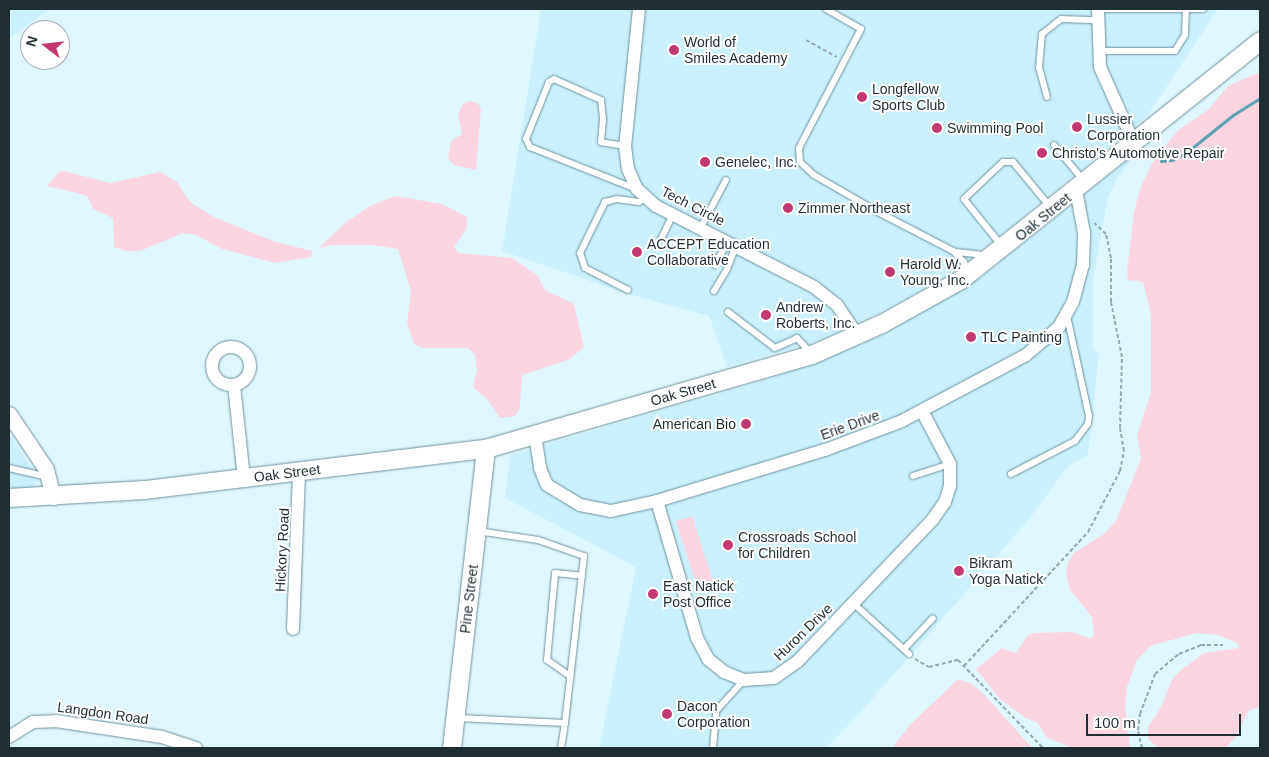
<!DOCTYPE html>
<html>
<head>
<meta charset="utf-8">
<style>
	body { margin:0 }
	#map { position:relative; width:1269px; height:757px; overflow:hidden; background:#e0f6fd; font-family:Helvetica,sans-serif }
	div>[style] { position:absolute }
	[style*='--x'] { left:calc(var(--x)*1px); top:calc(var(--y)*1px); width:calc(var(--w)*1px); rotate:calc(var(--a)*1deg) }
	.built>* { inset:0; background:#cbf0fc }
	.green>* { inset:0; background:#f9d5df; transform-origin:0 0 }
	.stream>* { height:3px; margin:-1.5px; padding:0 1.5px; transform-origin:1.5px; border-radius:1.5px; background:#60a0b2 }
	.path>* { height:2px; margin-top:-1px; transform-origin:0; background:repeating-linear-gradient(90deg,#95a9af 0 4px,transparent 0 6.5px) }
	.roads { filter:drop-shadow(0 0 1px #6d919b) drop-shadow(0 0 1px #6d919b) }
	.service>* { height:6px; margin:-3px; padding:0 3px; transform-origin:3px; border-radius:3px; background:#fff }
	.minor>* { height:12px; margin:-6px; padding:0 6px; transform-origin:6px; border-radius:6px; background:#fff }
	.minor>.ring { margin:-6px; padding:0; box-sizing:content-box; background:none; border:12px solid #fff; border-radius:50% }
	.tertiary>* { height:15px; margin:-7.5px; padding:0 7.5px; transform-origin:7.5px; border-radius:7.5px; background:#fff }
	.secondary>* { height:18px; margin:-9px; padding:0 9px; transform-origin:9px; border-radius:9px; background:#fff }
	.dots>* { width:14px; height:14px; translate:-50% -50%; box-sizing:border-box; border:2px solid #fff; border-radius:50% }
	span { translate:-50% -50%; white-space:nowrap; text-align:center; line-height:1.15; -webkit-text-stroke:4px #fff; paint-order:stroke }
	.poi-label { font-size:14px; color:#1f2e32 }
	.left { translate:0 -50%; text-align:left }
	.right { translate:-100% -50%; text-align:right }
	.street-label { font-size:14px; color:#1f2e32 }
	.frame { position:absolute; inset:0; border:10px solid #1f2e32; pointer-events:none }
	.north { position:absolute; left:20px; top:20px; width:50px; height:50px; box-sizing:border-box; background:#fff; border:1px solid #a5abad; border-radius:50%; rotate:286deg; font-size:14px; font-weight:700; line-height:20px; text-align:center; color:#1f2e32 }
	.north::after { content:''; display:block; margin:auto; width:18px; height:22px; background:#c23972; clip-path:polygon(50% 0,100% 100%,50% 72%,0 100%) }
	.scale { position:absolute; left:1086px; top:714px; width:155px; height:22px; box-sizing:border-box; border:2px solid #1f2e32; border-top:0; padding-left:6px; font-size:15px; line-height:18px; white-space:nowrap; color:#1f2e32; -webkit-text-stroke:4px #fff; paint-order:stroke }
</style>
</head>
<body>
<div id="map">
	<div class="built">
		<div style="clip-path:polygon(12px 9px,50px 9px,9px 38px)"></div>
		<div style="clip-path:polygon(541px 9px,1218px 9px,1148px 115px,959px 269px,896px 305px,824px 339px,727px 367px,709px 316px,628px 294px,502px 251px)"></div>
		<div style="clip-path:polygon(1137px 153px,1118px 177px,1108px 197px,1093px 280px,1093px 349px,1099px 352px,1088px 455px,1068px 466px,1030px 518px,860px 713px,826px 748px,599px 748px,636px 567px,505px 498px,510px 455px,768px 379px,863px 344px,973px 283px)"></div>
		<div style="clip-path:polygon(9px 434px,39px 479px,32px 488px,9px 488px)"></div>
	</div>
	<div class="green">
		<div style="clip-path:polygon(1260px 72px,1260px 707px,1249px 710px,1237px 735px,1226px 748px,1158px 748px,1148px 739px,1148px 727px,1160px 709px,1172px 680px,1181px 670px,1204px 653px,1239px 648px,1237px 643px,1218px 635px,1197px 633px,1150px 646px,1137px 660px,1127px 687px,1125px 706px,1130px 748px,1072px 748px,1046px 737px,1038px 723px,1024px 717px,999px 698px,976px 669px,1002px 648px,1016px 653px,1027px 636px,1033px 633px,1072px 632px,1091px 639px,1094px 635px,1092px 617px,1070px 590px,1066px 575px,1068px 562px,1074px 553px,1104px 534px,1116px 521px,1141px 459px,1137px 435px,1151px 392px,1151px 315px,1143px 282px,1128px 280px,1127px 272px,1134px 212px,1140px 189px,1151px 165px,1178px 130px,1208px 110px,1228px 86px)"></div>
		<div style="clip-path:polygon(469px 101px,478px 103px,481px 109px,476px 170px,454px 165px,448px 159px,451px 141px,462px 134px,458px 114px,463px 104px)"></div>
		<div style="clip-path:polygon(64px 171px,110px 183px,160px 172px,177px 182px,190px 202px,214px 217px,273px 241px,312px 251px,311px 257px,275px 263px,222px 249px,196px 235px,183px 233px,140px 251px,125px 251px,114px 247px,113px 218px,93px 209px,88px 197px,81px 194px,47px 186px,59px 172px)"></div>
		<div style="clip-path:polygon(395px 196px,442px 204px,467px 217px,467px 228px,454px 247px,459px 253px,512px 258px,537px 275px,545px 290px,574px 304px,584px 347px,570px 359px,522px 375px,520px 408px,515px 416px,500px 418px,487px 399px,473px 387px,477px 370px,475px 355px,468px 348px,422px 348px,414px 344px,407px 323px,411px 291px,398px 249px,371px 245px,333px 245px,319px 248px,345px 223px,370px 206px)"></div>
		<div style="left:692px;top:516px;width:73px;height:17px;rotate:72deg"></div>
		<div style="clip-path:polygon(958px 679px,972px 684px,982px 692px,1032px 748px,892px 748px,911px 724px)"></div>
	</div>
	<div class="stream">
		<div style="--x:1161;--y:161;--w:11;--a:-5"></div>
		<div style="--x:1172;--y:160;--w:17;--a:-28"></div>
		<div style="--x:1187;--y:152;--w:59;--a:-38.8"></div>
		<div style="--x:1233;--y:115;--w:32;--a:-32"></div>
	</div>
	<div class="path">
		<div style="--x:806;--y:40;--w:35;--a:29"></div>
		<div style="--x:915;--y:659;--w:16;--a:30"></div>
		<div style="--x:929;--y:667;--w:30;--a:-14"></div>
		<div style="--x:958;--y:660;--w:122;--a:46"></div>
		<div style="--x:964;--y:666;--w:183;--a:-47.2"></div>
		<div style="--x:1088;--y:532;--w:69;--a:-62.3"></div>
		<div style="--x:1120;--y:471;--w:20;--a:-79"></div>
		<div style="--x:1124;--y:451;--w:23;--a:-100"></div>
		<div style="--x:1120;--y:428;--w:71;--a:-88.4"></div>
		<div style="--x:1122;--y:357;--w:56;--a:-101.3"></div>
		<div style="--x:1111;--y:302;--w:44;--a:-90"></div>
		<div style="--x:1111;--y:258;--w:25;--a:-102"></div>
		<div style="--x:1106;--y:234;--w:16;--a:-137"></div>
		<div style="--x:1142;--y:748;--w:18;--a:-103"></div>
		<div style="--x:1138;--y:730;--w:16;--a:-83"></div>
		<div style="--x:1140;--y:714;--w:43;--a:-69.4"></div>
		<div style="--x:1155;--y:674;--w:31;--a:-40"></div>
		<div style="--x:1179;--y:654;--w:24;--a:-22"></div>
		<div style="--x:1201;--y:645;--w:22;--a:0"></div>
	</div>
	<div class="roads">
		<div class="service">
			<div style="--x:826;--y:9;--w:40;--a:29.7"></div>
			<div style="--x:861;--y:29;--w:134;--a:117.5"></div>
			<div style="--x:799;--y:148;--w:14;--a:86"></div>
			<div style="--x:800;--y:162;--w:19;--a:43"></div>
			<div style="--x:814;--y:175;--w:72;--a:30.1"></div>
			<div style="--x:876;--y:211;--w:87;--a:27.5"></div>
			<div style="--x:953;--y:251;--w:16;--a:45"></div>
			<div style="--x:964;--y:262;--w:10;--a:90"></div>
			<div style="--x:1098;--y:9;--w:105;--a:0"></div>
			<div style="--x:1098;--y:51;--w:77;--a:0"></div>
			<div style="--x:1175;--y:51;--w:19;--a:-58"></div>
			<div style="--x:1185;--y:35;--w:25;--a:-88"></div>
			<div style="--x:1047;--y:97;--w:30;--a:-105"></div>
			<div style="--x:1039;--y:68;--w:34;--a:-85"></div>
			<div style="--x:1042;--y:34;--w:24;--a:-38"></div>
			<div style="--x:1061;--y:19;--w:36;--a:2"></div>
			<div style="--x:1054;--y:145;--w:47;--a:50.2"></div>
			<div style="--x:625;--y:146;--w:24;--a:-171"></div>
			<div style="--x:601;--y:142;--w:23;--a:-85"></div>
			<div style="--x:603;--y:119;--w:19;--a:-96"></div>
			<div style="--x:601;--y:100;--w:51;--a:-155.9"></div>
			<div style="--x:554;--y:79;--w:6;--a:149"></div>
			<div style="--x:549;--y:82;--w:61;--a:112"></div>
			<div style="--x:526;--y:139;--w:9;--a:63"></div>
			<div style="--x:530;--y:147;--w:114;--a:21.6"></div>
			<div style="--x:701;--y:227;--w:53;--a:-62"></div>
			<div style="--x:661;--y:239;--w:28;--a:-64"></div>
			<div style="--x:1001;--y:245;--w:59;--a:-128.8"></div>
			<div style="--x:964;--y:199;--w:54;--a:-43.5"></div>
			<div style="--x:1003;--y:162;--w:10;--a:0"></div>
			<div style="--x:1013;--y:162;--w:60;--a:50.4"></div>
			<div style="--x:956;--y:252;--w:30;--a:6"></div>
			<div style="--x:715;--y:265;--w:26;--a:-62"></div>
			<div style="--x:628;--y:290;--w:48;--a:-152.9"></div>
			<div style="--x:585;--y:268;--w:16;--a:-108"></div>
			<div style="--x:580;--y:253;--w:57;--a:-63.9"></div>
			<div style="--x:605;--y:202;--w:12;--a:-14"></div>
			<div style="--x:617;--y:199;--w:22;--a:8"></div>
			<div style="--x:639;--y:202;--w:8;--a:-30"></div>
			<div style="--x:714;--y:291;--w:26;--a:-59"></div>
			<div style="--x:727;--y:269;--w:26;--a:-69"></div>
			<div style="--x:728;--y:312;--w:59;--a:37.5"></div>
			<div style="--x:775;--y:348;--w:24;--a:-24"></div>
			<div style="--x:797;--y:338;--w:19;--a:47"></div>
			<div style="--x:9;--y:468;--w:39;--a:13"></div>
			<div style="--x:1011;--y:474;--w:72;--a:-27.3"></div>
			<div style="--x:1075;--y:441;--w:21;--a:-53"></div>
			<div style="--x:1088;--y:424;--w:8;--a:-83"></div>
			<div style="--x:1089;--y:416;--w:102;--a:-102.4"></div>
			<div style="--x:913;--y:476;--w:39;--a:-18"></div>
			<div style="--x:853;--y:603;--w:76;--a:42.3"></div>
			<div style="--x:904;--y:649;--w:42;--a:-46.9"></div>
			<div style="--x:570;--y:676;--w:28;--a:-145"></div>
			<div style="--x:547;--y:660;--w:87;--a:-84.7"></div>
			<div style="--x:555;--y:573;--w:27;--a:6"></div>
			<div style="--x:458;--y:718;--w:107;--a:2.7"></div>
			<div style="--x:565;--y:723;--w:168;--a:-83.5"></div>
			<div style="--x:584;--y:556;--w:49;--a:-160.8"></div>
			<div style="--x:538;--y:540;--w:61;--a:-171.5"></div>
			<div style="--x:561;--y:748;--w:25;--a:-81"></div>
			<div style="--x:713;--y:748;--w:37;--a:-85"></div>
			<div style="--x:716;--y:711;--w:42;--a:-47.9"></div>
		</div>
		<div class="minor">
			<div style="--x:639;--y:9;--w:138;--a:95.8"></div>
			<div style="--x:625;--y:146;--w:23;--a:83"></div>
			<div style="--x:628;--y:169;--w:22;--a:66"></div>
			<div style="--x:637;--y:189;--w:25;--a:42"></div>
			<div style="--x:656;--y:206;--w:178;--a:27.1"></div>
			<div style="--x:814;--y:287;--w:29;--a:38"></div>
			<div style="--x:837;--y:305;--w:37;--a:56"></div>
			<div style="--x:1098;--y:9;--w:58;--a:88"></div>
			<div style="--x:1100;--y:67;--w:83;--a:65.9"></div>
			<div class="ring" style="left:212px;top:347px;width:26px;height:26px"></div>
			<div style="--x:234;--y:385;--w:94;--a:83.9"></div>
			<div style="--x:535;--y:435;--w:33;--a:81"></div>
			<div style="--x:540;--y:468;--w:18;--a:68"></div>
			<div style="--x:547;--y:485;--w:39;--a:31"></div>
			<div style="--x:580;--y:505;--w:32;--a:11"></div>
			<div style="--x:611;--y:511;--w:47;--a:-12.3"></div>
			<div style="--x:657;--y:501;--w:176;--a:-16.9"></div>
			<div style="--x:825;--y:450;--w:80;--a:-20.5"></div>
			<div style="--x:900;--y:422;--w:143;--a:-28"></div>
			<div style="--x:1026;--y:355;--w:43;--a:-40.3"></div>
			<div style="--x:1059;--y:327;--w:29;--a:-61"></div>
			<div style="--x:1073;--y:302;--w:38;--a:-75"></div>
			<div style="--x:1083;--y:265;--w:32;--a:-88"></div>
			<div style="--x:1084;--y:233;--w:44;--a:-100.5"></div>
			<div style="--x:657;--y:501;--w:143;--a:73.7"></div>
			<div style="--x:697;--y:638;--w:24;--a:62"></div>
			<div style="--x:708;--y:659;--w:21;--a:39"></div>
			<div style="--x:724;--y:672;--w:22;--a:22"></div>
			<div style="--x:744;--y:680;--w:30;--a:-4"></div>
			<div style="--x:774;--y:678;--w:28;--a:-35"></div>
			<div style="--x:797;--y:662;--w:197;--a:-46.4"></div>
			<div style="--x:933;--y:519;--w:21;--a:-55"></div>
			<div style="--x:945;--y:502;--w:17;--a:-73"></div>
			<div style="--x:950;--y:486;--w:22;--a:-90"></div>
			<div style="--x:950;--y:464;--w:60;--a:-117.8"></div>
			<div style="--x:293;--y:629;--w:157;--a:-87.8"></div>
			<div style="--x:9;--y:737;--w:28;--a:-32"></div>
			<div style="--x:33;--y:722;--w:23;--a:-2"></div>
			<div style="--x:56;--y:721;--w:107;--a:8.6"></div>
			<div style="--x:162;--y:737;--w:36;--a:18"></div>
		</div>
		<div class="tertiary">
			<div style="--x:9;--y:414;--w:66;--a:56.1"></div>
			<div style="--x:46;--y:469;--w:29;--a:76"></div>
		</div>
		<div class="secondary">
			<div style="--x:9;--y:498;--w:136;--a:-3.4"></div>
			<div style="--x:145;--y:490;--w:343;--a:-6.9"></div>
			<div style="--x:486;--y:449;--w:339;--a:-16.1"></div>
			<div style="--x:812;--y:355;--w:77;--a:-23.9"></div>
			<div style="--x:882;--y:324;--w:90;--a:-29.1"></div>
			<div style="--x:961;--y:280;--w:383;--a:-38.6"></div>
			<div style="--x:452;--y:748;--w:301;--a:-83.5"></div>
		</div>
	</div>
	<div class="dots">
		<div style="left:674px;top:50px;background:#c23972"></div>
		<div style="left:862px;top:97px;background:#c23972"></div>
		<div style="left:1077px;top:127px;background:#c23972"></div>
		<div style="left:937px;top:128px;background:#c23972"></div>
		<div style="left:1042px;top:153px;background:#c23972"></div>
		<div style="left:705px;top:162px;background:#c23972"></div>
		<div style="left:788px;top:208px;background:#c23972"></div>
		<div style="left:637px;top:252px;background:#c23972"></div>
		<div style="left:890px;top:272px;background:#c23972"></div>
		<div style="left:766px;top:315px;background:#c23972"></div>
		<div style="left:971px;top:337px;background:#c23972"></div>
		<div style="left:746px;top:424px;background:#c23972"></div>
		<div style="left:728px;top:545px;background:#c23972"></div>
		<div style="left:959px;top:571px;background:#c23972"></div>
		<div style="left:653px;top:594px;background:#c23972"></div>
		<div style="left:667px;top:714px;background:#c23972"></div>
	</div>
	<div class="poi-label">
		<span class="left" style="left:684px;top:50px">World of<br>Smiles Academy</span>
		<span class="left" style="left:872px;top:97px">Longfellow<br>Sports Club</span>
		<span class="left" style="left:1087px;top:127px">Lussier<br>Corporation</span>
		<span class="left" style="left:947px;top:128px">Swimming Pool</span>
		<span class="left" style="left:1052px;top:153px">Christo's Automotive Repair</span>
		<span class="left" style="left:715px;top:162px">Genelec, Inc.</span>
		<span class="left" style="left:798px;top:208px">Zimmer Northeast</span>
		<span class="left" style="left:647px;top:252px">ACCEPT Education<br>Collaborative</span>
		<span class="left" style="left:900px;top:272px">Harold W.<br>Young, Inc.</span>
		<span class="left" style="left:776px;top:315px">Andrew<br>Roberts, Inc.</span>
		<span class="left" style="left:981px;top:337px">TLC Painting</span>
		<span class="right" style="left:736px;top:424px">American Bio</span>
		<span class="left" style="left:738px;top:545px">Crossroads School<br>for Children</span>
		<span class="left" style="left:969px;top:571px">Bikram<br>Yoga Natick</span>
		<span class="left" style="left:663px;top:594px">East Natick<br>Post Office</span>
		<span class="left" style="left:677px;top:714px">Dacon<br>Corporation</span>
	</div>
	<div class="street-label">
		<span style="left:693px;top:206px;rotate:27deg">Tech Circle</span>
		<span style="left:1043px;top:217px;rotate:-39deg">Oak Street</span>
		<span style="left:683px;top:392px;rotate:-16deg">Oak Street</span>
		<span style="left:850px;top:425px;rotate:-20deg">Erie Drive</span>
		<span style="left:287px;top:473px;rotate:-7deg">Oak Street</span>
		<span style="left:282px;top:550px;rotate:-87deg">Hickory Road</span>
		<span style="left:469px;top:599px;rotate:-83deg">Pine Street</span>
		<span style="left:803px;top:632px;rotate:-44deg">Huron Drive</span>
		<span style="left:103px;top:713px;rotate:8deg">Langdon Road</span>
	</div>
	<div class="frame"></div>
	<div class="north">N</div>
	<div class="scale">100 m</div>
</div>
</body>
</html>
